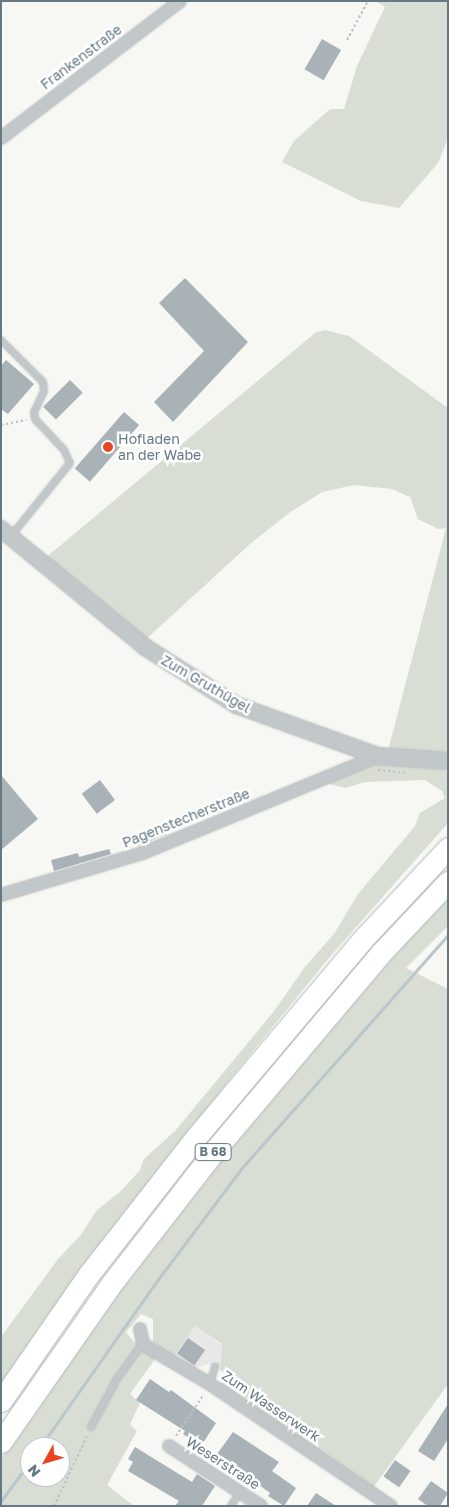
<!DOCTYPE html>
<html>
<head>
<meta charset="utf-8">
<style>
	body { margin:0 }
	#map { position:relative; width:449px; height:1507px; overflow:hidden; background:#f7f7f3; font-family:"Golos Text",sans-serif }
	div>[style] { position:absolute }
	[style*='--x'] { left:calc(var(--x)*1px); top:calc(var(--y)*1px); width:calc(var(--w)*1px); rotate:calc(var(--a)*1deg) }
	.built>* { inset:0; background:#e7e8e7 }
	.green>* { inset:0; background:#d8ded4 }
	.stream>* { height:3px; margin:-1.5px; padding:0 1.5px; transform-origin:1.5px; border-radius:1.5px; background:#b9c7ca }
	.building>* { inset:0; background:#a8b2b7; transform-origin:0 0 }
	.path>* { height:2px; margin-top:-1px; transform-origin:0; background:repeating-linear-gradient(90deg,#bec0c2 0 2.5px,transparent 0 5px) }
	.roads { filter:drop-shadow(0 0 1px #b5b9bc) drop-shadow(0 0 1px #b5b9bc) }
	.service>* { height:6px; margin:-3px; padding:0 3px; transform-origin:3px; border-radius:3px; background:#c2c7c9 }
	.minor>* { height:12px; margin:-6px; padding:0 6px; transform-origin:6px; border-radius:6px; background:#c2c7c9 }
	.tertiary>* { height:16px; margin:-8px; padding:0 8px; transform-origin:8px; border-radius:8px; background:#c2c7c9 }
	.trunk>* { height:21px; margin:-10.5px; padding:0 10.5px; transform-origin:10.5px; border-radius:10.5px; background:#fff }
	.dots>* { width:14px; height:14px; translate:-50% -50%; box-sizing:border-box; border:2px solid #fff; border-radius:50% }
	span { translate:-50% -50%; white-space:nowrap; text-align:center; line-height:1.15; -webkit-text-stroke:5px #fff; paint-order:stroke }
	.shield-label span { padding:1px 4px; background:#fff; border:1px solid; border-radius:4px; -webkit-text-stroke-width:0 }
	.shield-label { font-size:12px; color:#657985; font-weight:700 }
	.street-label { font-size:14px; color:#657985 }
	.poi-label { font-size:14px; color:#657985 }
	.left { translate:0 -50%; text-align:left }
	.frame { position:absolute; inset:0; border:2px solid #657985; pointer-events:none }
	.north { position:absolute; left:20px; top:1437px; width:50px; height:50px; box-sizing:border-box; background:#fff; border:1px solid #c1c9ce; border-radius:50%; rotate:231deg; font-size:14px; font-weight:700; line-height:20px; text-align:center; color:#657985 }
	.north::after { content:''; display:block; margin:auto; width:18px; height:22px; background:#e84522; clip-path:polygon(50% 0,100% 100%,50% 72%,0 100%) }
</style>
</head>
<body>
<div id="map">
	<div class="built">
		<div style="clip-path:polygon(195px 1326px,222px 1345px,220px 1370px,209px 1364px,192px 1369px,173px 1358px)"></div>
	</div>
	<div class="green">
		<div style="clip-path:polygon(375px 1px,448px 1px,448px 138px,438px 163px,399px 208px,361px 201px,282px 162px,294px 141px,330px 109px,344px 109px,357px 66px,385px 7px)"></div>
		<div style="clip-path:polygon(325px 330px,349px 336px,448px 408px,448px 756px,388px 751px,446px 528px,438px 529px,418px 519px,410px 497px,392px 489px,354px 485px,322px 492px,289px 513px,250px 544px,144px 641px,43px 560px,315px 333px)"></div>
		<div style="clip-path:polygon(384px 764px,448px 770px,448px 823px,328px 959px,227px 1083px,1px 1384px,1px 1337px,58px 1259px,80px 1236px,97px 1210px,120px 1192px,140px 1170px,144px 1159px,175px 1131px,275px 1010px,304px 968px,334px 934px,358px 894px,415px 826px,420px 813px,445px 798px,442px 791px,425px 780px,365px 782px,346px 788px,329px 784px,329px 780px,359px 767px)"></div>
		<div style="clip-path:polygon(evenodd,448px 893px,448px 926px,406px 968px,448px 989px,448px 1384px,373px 1488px,219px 1385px,227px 1375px,220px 1370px,222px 1344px,195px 1326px,173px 1358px,153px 1342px,153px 1319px,141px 1314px,126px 1332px,134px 1342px,143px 1343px,158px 1355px,130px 1394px,140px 1403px,130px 1424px,137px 1431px,107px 1485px,134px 1506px,1px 1506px,1px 1458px,106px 1306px,197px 1186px,448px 893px,30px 1447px,60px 1447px,60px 1477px,30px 1477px,30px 1447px)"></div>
	</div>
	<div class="stream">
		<div style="--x:40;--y:1447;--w:197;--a:-54.9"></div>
		<div style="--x:153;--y:1286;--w:145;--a:-53.1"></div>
		<div style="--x:240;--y:1170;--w:314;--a:-48.5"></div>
		<div style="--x:1;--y:1501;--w:49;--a:-54.1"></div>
	</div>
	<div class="building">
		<div style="left:322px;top:39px;width:22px;height:35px;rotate:30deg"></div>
		<div style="clip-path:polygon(185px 278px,248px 342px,173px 422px,154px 402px,204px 351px,159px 303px)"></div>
		<div style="clip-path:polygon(6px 360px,34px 384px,8px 414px,1px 409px,1px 366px)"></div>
		<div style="left:70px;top:380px;width:18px;height:38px;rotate:45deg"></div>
		<div style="left:124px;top:412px;width:20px;height:75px;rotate:41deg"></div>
		<div style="clip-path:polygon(1px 775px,38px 819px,1px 850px)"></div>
		<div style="left:100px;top:780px;width:25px;height:23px;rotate:53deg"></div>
		<div style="clip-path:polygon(163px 827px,167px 834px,138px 846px,133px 835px,145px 829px,147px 834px)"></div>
		<div style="clip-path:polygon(109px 849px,111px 854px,54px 871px,51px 860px,78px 853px,79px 857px)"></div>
		<div style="left:188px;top:1338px;width:21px;height:19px;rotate:35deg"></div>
		<div style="clip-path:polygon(150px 1379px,169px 1392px,171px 1390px,216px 1423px,201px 1446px,183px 1434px,185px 1431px,136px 1400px)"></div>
		<div style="clip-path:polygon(448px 1404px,448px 1439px,434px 1461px,418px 1451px)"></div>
		<div style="clip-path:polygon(233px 1432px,279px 1462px,272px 1471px,296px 1488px,284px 1506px,268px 1496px,270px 1493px,217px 1454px)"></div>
		<div style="clip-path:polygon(135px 1447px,192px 1482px,197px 1474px,215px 1486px,202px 1506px,175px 1506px,179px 1501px,128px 1471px,133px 1462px,128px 1459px)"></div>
		<div style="left:395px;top:1460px;width:19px;height:20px;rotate:35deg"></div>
		<div style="clip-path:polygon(431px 1481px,448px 1493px,440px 1506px,428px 1506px,418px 1499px)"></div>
		<div style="clip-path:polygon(316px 1493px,336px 1506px,307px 1506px)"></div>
	</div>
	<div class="path">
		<div style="--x:347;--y:40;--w:44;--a:-61.7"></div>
		<div style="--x:1;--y:425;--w:26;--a:-11"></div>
		<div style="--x:378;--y:770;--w:27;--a:6"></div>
		<div style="--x:176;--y:1436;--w:50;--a:-56.3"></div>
		<div style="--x:54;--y:1506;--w:77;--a:-64.8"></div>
	</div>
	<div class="roads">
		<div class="service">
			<div style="--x:1;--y:340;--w:59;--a:45"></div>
			<div style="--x:43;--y:382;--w:9;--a:84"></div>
			<div style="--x:44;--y:391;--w:23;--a:115"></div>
			<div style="--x:34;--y:412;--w:7;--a:82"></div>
			<div style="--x:35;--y:419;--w:42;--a:46.9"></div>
			<div style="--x:64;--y:450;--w:14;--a:65"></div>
			<div style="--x:70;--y:463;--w:94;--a:128.9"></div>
			<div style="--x:210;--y:1384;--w:18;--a:-74"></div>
			<div style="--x:91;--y:1427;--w:55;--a:-61.6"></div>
			<div style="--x:117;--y:1379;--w:44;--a:-54.2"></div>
			<div style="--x:231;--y:1506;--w:17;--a:-57"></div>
		</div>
		<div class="minor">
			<div style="--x:1;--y:138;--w:225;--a:-37.4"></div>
			<div style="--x:1;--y:895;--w:148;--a:-16.5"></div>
			<div style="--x:143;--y:853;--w:254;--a:-22.4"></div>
			<div style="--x:140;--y:1329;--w:14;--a:78"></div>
			<div style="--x:143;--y:1343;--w:8;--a:40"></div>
			<div style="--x:149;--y:1348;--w:71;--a:30.5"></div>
			<div style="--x:210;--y:1384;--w:218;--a:34"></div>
			<div style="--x:169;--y:1446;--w:110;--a:33.1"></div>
		</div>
		<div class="tertiary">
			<div style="--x:1;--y:529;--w:186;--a:39.3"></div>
			<div style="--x:145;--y:647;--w:108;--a:32.5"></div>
			<div style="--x:236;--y:705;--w:151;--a:19.8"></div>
			<div style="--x:378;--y:756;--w:70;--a:4.1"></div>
		</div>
		<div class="trunk">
			<div style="--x:1;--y:1401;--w:155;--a:-55.3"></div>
			<div style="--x:89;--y:1274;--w:175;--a:-52"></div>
			<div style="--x:197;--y:1136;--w:256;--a:-49.9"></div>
			<div style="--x:362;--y:940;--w:126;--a:-46.9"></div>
			<div style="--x:1;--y:1442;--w:194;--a:-55.1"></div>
			<div style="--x:112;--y:1283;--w:168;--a:-52.2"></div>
			<div style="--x:215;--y:1150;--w:258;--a:-49.9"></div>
			<div style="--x:381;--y:953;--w:98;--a:-46.7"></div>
		</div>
	</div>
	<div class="dots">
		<div style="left:108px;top:447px;background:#e84522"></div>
	</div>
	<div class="shield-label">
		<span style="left:213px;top:1152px">B 68</span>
	</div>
	<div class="street-label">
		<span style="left:81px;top:57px;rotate:-37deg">Frankenstraße</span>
		<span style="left:206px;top:684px;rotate:30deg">Zum Gruthügel</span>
		<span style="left:186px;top:818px;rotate:-22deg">Pagenstecherstraße</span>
		<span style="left:271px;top:1406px;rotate:34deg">Zum Wasserwerk</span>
		<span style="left:223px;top:1463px;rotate:33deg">Weserstraße</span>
	</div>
	<div class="poi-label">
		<span class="left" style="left:118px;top:447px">Hofladen<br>an der Wabe</span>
	</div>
	<div class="frame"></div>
	<div class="north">N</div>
</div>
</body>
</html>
